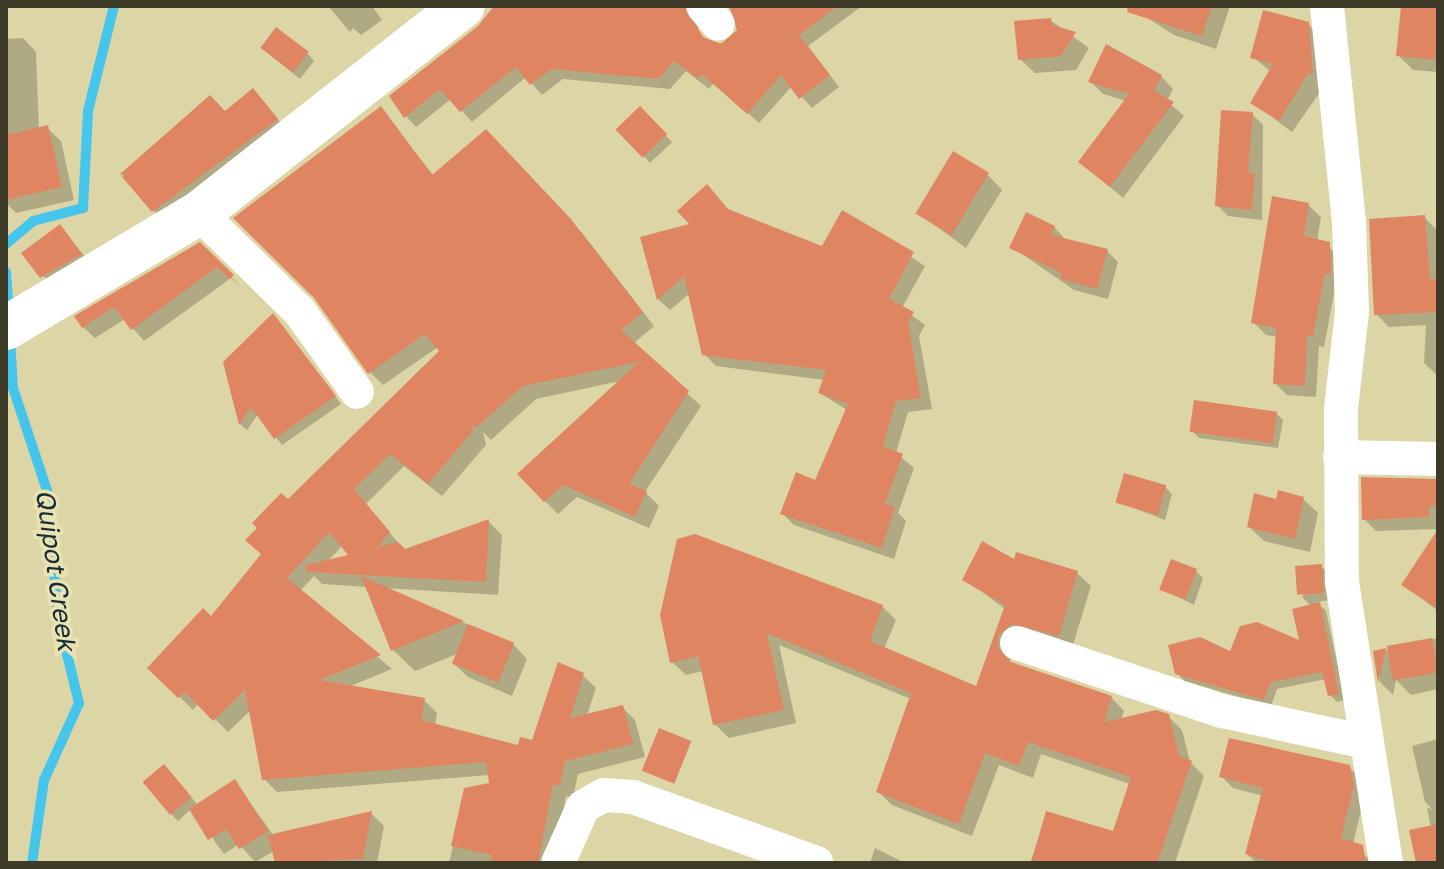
<!DOCTYPE html>
<html>
<head>
<meta charset="utf-8">
<style>
	body { margin:0 }
	#map { position:relative; width:1444px; height:869px; overflow:hidden; background:#dcd5a5; font-family:"Golos Text",sans-serif }
	div>[style] { position:absolute }
	[style*='--x'] { left:calc(var(--x)*1px); top:calc(var(--y)*1px); width:calc(var(--w)*1px); rotate:calc(var(--a)*1deg) }
	.shadow>* { inset:0; background:#0003; transform-origin:0 0 }
	.stream>* { height:10px; margin:-5px; padding:0 5px; transform-origin:5px; border-radius:5px; background:#45c5eb }
	.building>* { inset:0; background:#e08562; transform-origin:0 0 }
	.street>* { height:34px; margin:-17px; padding:0 17px; transform-origin:17px; border-radius:17px; background:#fff }
	.secondary>* { height:44px; margin:-22px; padding:0 22px; transform-origin:22px; border-radius:22px; background:#fff }
	span { translate:-50% -50%; white-space:nowrap; text-align:center; line-height:1.15; -webkit-text-stroke:7px #e9e3b2; paint-order:stroke }
	.water-label { font-size:26px; color:#182e35; font-style:italic }
	.frame { position:absolute; inset:0; border:8px solid #3d3b27; pointer-events:none }
</style>
</head>
<body>
<div id="map">
	<div class="shadow">
		<div style="clip-path:polygon(328px 6px,372px 6px,382px 20px,361px 35px,353px 28px,350px 32px)"></div>
		<div style="clip-path:polygon(498px 6px,698px 6px,698px 32px,710px 44px,731px 42px,739px 31px,731px 6px,862px 6px,808px 46px,839px 87px,812px 108px,792px 86px,759px 123px,714px 83px,709px 89px,686px 71px,670px 89px,563px 79px,542px 95px,526px 77px,472px 122px,451px 99px,416px 127px,406px 116px)"></div>
		<div style="clip-path:polygon(1129px 6px,1230px 6px,1216px 49px,1174px 35px)"></div>
		<div style="clip-path:polygon(1403px 6px,1438px 6px,1438px 72px,1413px 70px,1398px 55px)"></div>
		<div style="clip-path:polygon(1050px 20px,1089px 48px,1076px 70px,1035px 73px,1020px 59px)"></div>
		<div style="clip-path:polygon(1308px 24px,1321px 37px,1325px 85px,1292px 132px,1252px 102px,1270px 71px,1253px 57px)"></div>
		<div style="clip-path:polygon(23px 38px,36px 52px,39px 130px,47px 128px,61px 141px,74px 200px,16px 213px,6px 203px,6px 39px)"></div>
		<div style="clip-path:polygon(308px 54px,314px 61px,300px 79px,270px 55px)"></div>
		<div style="clip-path:polygon(1161px 76px,1173px 89px,1167px 101px,1184px 116px,1123px 198px,1080px 162px,1126px 101px,1103px 94px,1091px 82px)"></div>
		<div style="clip-path:polygon(210px 98px,225px 113px,264px 102px,287px 131px,164px 222px,122px 175px)"></div>
		<div style="left:640px;top:108px;width:47px;height:30px;rotate:47deg"></div>
		<div style="clip-path:polygon(evenodd,381px 109px,434px 176px,499px 145px,583px 234px,654px 326px,633px 344px,701px 406px,645px 492px,659px 506px,649px 528px,577px 497px,558px 514px,545px 501px,620px 381px,536px 399px,491px 440px,483px 432px,486px 445px,442px 496px,404px 466px,366px 504px,405px 551px,489px 522px,502px 535px,498px 595px,384px 588px,513px 644px,527px 659px,512px 696px,468px 677px,453px 663px,457px 654px,415px 671px,393px 650px,367px 587px,322px 584px,314px 576px,300px 591px,392px 669px,348px 687px,424px 700px,437px 713px,435px 725px,519px 747px,533px 743px,582px 675px,596px 688px,587px 715px,622px 707px,635px 720px,645px 757px,578px 774px,573px 798px,566px 796px,553px 863px,449px 863px,466px 790px,491px 784px,490px 775px,277px 792px,264px 779px,251px 710px,228px 732px,199px 703px,193px 710px,150px 668px,212px 619px,263px 555px,288px 502px,442px 351px,438px 347px,383px 385px,370px 372px,381px 109px,343px 545px,352px 556px,327px 562px,343px 545px)"></div>
		<div style="clip-path:polygon(1252px 114px,1263px 125px,1262px 220px,1228px 216px,1217px 205px)"></div>
		<div style="clip-path:polygon(988px 175px,1002px 190px,966px 248px,918px 213px)"></div>
		<div style="clip-path:polygon(1308px 205px,1321px 217px,1317px 241px,1341px 256px,1324px 347px,1319px 346px,1316px 397px,1287px 395px,1275px 383px,1278px 337px,1266px 335px,1253px 322px)"></div>
		<div style="clip-path:polygon(730px 212px,823px 249px,843px 213px,925px 266px,902px 308px,925px 325px,919px 336px,932px 409px,908px 412px,896px 453px,914px 468px,898px 513px,906px 521px,894px 559px,794px 525px,782px 513px,816px 483px,847px 410px,820px 393px,825px 380px,716px 366px,704px 354px,690px 293px,670px 310px,658px 299px)"></div>
		<div style="clip-path:polygon(1424px 217px,1437px 230px,1438px 376px,1424px 363px,1426px 325px,1389px 327px,1376px 314px)"></div>
		<div style="clip-path:polygon(60px 226px,95px 269px,57px 292px,24px 253px)"></div>
		<div style="clip-path:polygon(1054px 227px,1065px 239px,1107px 251px,1118px 262px,1108px 299px,1074px 290px,1012px 247px)"></div>
		<div style="clip-path:polygon(199px 244px,243px 289px,231px 278px,144px 341px,125px 319px,95px 338px,83px 327px)"></div>
		<div style="clip-path:polygon(280px 323px,341px 404px,282px 445px,258px 414px,247px 430px,240px 424px,225px 363px)"></div>
		<div style="clip-path:polygon(1276px 413px,1283px 420px,1278px 448px,1199px 438px,1192px 431px)"></div>
		<div style="clip-path:polygon(1438px 481px,1438px 529px,1376px 531px,1364px 519px)"></div>
		<div style="clip-path:polygon(1165px 487px,1172px 494px,1165px 520px,1118px 502px)"></div>
		<div style="clip-path:polygon(1303px 499px,1318px 513px,1310px 552px,1264px 541px,1249px 527px,1277px 501px)"></div>
		<div style="clip-path:polygon(1438px 532px,1438px 611px,1404px 585px)"></div>
		<div style="clip-path:polygon(1016px 561px,1077px 573px,1091px 586px,1072px 648px,1011px 650px,1010px 663px,1111px 697px,1124px 711px,1121px 720px,1168px 716px,1182px 730px,1190px 762px,1204px 776px,1175px 863px,1030px 863px,1047px 814px,1114px 833px,1130px 784px,1041px 754px,1033px 778px,999px 765px,972px 836px,892px 805px,878px 791px,911px 699px,779px 645px,796px 723px,729px 738px,715px 724px,703px 671px,686px 675px,672px 662px,662px 615px,882px 606px,896px 620px,884px 649px,977px 688px,1005px 609px,965px 579px)"></div>
		<div style="clip-path:polygon(1321px 566px,1328px 573px,1330px 600px,1317px 602px,1326px 611px,1345px 700px,1337px 702px,1330px 695px,1326px 679px,1277px 689px,1271px 706px,1184px 681px,1177px 673px,1231px 653px,1302px 643px,1311px 606px,1302px 597px)"></div>
		<div style="clip-path:polygon(1196px 571px,1203px 578px,1194px 605px,1163px 589px)"></div>
		<div style="clip-path:polygon(1438px 638px,1438px 689px,1411px 695px,1396px 680px,1393px 695px,1380px 682px,1375px 653px,1386px 650px,1391px 655px,1389px 649px)"></div>
		<div style="clip-path:polygon(1438px 739px,1438px 863px,1418px 863px,1431px 828px,1427px 808px,1432px 809px,1425px 802px,1412px 746px)"></div>
		<div style="clip-path:polygon(1349px 767px,1361px 779px,1364px 798px,1353px 844px,1373px 863px,1256px 863px,1247px 854px,1263px 796px,1233px 788px,1221px 776px)"></div>
		<div style="clip-path:polygon(170px 773px,198px 805px,235px 782px,274px 836px,371px 813px,384px 826px,377px 863px,277px 863px,274px 851px,255px 862px,239px 844px,224px 854px,191px 809px,178px 821px,171px 814px)"></div>
		<div style="clip-path:polygon(875px 848px,905px 863px,870px 863px)"></div>
	</div>
	<div class="stream">
		<div style="--x:6;--y:244;--w:35;--a:-40"></div>
		<div style="--x:33;--y:221;--w:52;--a:-14.6"></div>
		<div style="--x:83;--y:208;--w:97;--a:-87"></div>
		<div style="--x:88;--y:111;--w:108;--a:-76.1"></div>
		<div style="--x:6;--y:272;--w:42;--a:85.9"></div>
		<div style="--x:10;--y:338;--w:50;--a:86.6"></div>
		<div style="--x:13;--y:388;--w:108;--a:71.6"></div>
		<div style="--x:47;--y:490;--w:127;--a:85"></div>
		<div style="--x:58;--y:617;--w:89;--a:76.3"></div>
		<div style="--x:79;--y:703;--w:85;--a:114.4"></div>
		<div style="--x:44;--y:780;--w:84;--a:98.2"></div>
	</div>
	<div class="building">
		<div style="clip-path:polygon(494px 6px,684px 6px,703px 37px,721px 44px,737px 30px,729px 6px,838px 6px,799px 35px,830px 75px,799px 99px,781px 75px,747px 114px,702px 74px,698px 79px,674px 61px,659px 79px,552px 69px,530px 85px,516px 67px,460px 112px,440px 89px,404px 118px,389px 96px,478px 26px)"></div>
		<div style="clip-path:polygon(1128px 6px,1212px 6px,1202px 36px,1127px 12px)"></div>
		<div style="clip-path:polygon(1401px 6px,1438px 6px,1438px 60px,1396px 56px)"></div>
		<div style="clip-path:polygon(1263px 10px,1309px 22px,1313px 74px,1308px 73px,1279px 121px,1250px 103px,1273px 64px,1250px 58px)"></div>
		<div style="clip-path:polygon(1051px 18px,1052px 25px,1076px 32px,1061px 56px,1018px 60px,1014px 21px)"></div>
		<div style="left:276px;top:27px;width:41px;height:26px;rotate:37deg"></div>
		<div style="clip-path:polygon(1106px 44px,1162px 75px,1154px 91px,1174px 102px,1110px 187px,1078px 162px,1129px 94px,1088px 82px)"></div>
		<div style="clip-path:polygon(253px 88px,278px 119px,152px 212px,122px 177px,128px 173px,119px 175px,210px 95px,225px 111px)"></div>
		<div style="clip-path:polygon(381px 106px,432px 175px,486px 129px,570px 218px,643px 312px,621px 330px,689px 391px,629px 484px,647px 491px,635px 517px,563px 485px,544px 502px,517px 474px,639px 362px,523px 386px,476px 428px,472px 423px,473px 431px,428px 484px,390px 454px,354px 489px,390px 532px,378px 547px,398px 542px,405px 549px,489px 519px,486px 582px,306px 572px,306px 565px,348px 555px,329px 532px,287px 578px,381px 655px,319px 680px,425px 698px,421px 720px,518px 745px,520px 737px,532px 740px,558px 662px,584px 673px,570px 718px,623px 705px,633px 744px,565px 761px,560px 786px,553px 784px,538px 863px,490px 863px,492px 855px,451px 846px,464px 788px,489px 783px,486px 762px,262px 780px,245px 690px,213px 721px,185px 692px,178px 698px,147px 668px,203px 608px,211px 616px,261px 554px,245px 540px,257px 528px,252px 523px,281px 493px,288px 499px,439px 351px,425px 334px,368px 374px,314px 298px,233px 218px)"></div>
		<div style="left:640px;top:106px;width:39px;height:34px;rotate:46deg"></div>
		<div style="clip-path:polygon(1221px 110px,1253px 112px,1248px 173px,1255px 174px,1252px 210px,1215px 206px)"></div>
		<div style="clip-path:polygon(48px 125px,62px 187px,6px 200px,6px 135px)"></div>
		<div style="left:953px;top:151px;width:42px;height:73px;rotate:31deg"></div>
		<div style="clip-path:polygon(707px 184px,728px 209px,822px 246px,842px 210px,914px 252px,889px 299px,914px 312px,908px 323px,921px 398px,896px 401px,883px 446px,903px 454px,885px 504px,895px 507px,882px 548px,780px 514px,796px 472px,815px 480px,848px 404px,818px 393px,826px 370px,702px 355px,684px 276px,657px 300px,640px 237px,689px 224px,677px 211px)"></div>
		<div style="clip-path:polygon(1272px 196px,1309px 203px,1304px 236px,1330px 242px,1331px 274px,1325px 273px,1313px 336px,1307px 335px,1305px 386px,1273px 384px,1276px 328px,1251px 323px)"></div>
		<div style="clip-path:polygon(1026px 212px,1055px 226px,1051px 235px,1108px 249px,1097px 289px,1061px 279px,1062px 273px,1009px 248px)"></div>
		<div style="clip-path:polygon(1425px 215px,1430px 279px,1438px 279px,1438px 312px,1374px 315px,1369px 219px)"></div>
		<div style="clip-path:polygon(60px 224px,82px 254px,40px 278px,21px 253px)"></div>
		<div style="clip-path:polygon(200px 242px,234px 275px,230px 279px,217px 267px,131px 330px,114px 307px,82px 328px,74px 316px)"></div>
		<div style="clip-path:polygon(273px 313px,336px 396px,274px 439px,251px 407px,239px 425px,223px 362px)"></div>
		<div style="left:1194px;top:400px;width:84px;height:32px;rotate:8deg"></div>
		<div style="left:1124px;top:473px;width:44px;height:31px;rotate:16deg"></div>
		<div style="clip-path:polygon(1361px 477px,1438px 479px,1438px 506px,1429px 506px,1429px 517px,1362px 520px)"></div>
		<div style="clip-path:polygon(1278px 490px,1304px 497px,1295px 539px,1247px 527px,1254px 493px,1276px 499px)"></div>
		<div style="clip-path:polygon(1438px 529px,1438px 609px,1401px 585px)"></div>
		<div style="clip-path:polygon(695px 534px,883px 605px,870px 641px,976px 686px,1005px 605px,962px 580px,982px 541px,1014px 559px,1016px 552px,1078px 571px,1059px 636px,1012px 624px,998px 636px,998px 648px,1011px 662px,1112px 696px,1104px 722px,1156px 710px,1169px 714px,1179px 756px,1192px 761px,1157px 863px,1031px 863px,1046px 811px,1113px 831px,1131px 777px,1028px 742px,1019px 766px,985px 753px,959px 824px,876px 792px,911px 693px,767px 633px,784px 710px,713px 725px,698px 656px,670px 663px,660px 615px,677px 539px)"></div>
		<div style="left:1171px;top:559px;width:28px;height:33px;rotate:21deg"></div>
		<div style="left:1322px;top:564px;width:29px;height:27px;rotate:86deg"></div>
		<div style="clip-path:polygon(361px 576px,464px 621px,391px 651px)"></div>
		<div style="clip-path:polygon(1320px 602px,1339px 694px,1328px 696px,1322px 672px,1271px 682px,1264px 700px,1175px 674px,1168px 645px,1200px 637px,1230px 651px,1240px 626px,1257px 622px,1299px 640px,1292px 609px)"></div>
		<div style="left:468px;top:624px;width:50px;height:43px;rotate:22deg"></div>
		<div style="left:1432px;top:638px;width:35px;height:46px;rotate:80deg"></div>
		<div style="clip-path:polygon(1386px 648px,1378px 683px,1373px 651px)"></div>
		<div style="left:659px;top:728px;width:35px;height:46px;rotate:22deg"></div>
		<div style="clip-path:polygon(1229px 738px,1350px 765px,1354px 785px,1341px 838px,1363px 845px,1366px 863px,1275px 863px,1245px 854px,1263px 788px,1219px 777px)"></div>
		<div style="left:164px;top:764px;width:43px;height:28px;rotate:50deg"></div>
		<div style="clip-path:polygon(235px 779px,268px 831px,239px 849px,226px 829px,208px 840px,189px 809px)"></div>
		<div style="clip-path:polygon(372px 811px,363px 859px,275px 863px,268px 835px)"></div>
		<div style="clip-path:polygon(1438px 824px,1438px 863px,1416px 863px,1409px 830px)"></div>
	</div>
	<div class="street">
		<div style="--x:703;--y:6;--w:23;--a:50"></div>
		<div style="--x:1327;--y:6;--w:216;--a:84.2"></div>
		<div style="--x:1349;--y:221;--w:91;--a:88.1"></div>
		<div style="--x:1352;--y:312;--w:98;--a:96.5"></div>
		<div style="--x:1341;--y:409;--w:173;--a:89.7"></div>
		<div style="--x:1342;--y:582;--w:284;--a:81.1"></div>
		<div style="--x:199;--y:213;--w:141;--a:44.4"></div>
		<div style="--x:300;--y:312;--w:98;--a:54.5"></div>
		<div style="--x:1340;--y:457;--w:98;--a:1.2"></div>
		<div style="--x:1017;--y:643;--w:216;--a:18.4"></div>
		<div style="--x:1222;--y:711;--w:148;--a:12.1"></div>
		<div style="--x:558;--y:863;--w:61;--a:-65.9"></div>
		<div style="--x:583;--y:807;--w:24;--a:-30"></div>
		<div style="--x:604;--y:795;--w:29;--a:4"></div>
		<div style="--x:633;--y:797;--w:195;--a:19.8"></div>
	</div>
	<div class="secondary">
		<div style="--x:6;--y:328;--w:225;--a:-30.8"></div>
		<div style="--x:199;--y:213;--w:335;--a:-38.1"></div>
	</div>
	<div class="water-label">
		<span style="left:56px;top:570px;rotate:82deg">Quipot Creek</span>
	</div>
	<div class="frame"></div>
</div>
</body>
</html>
